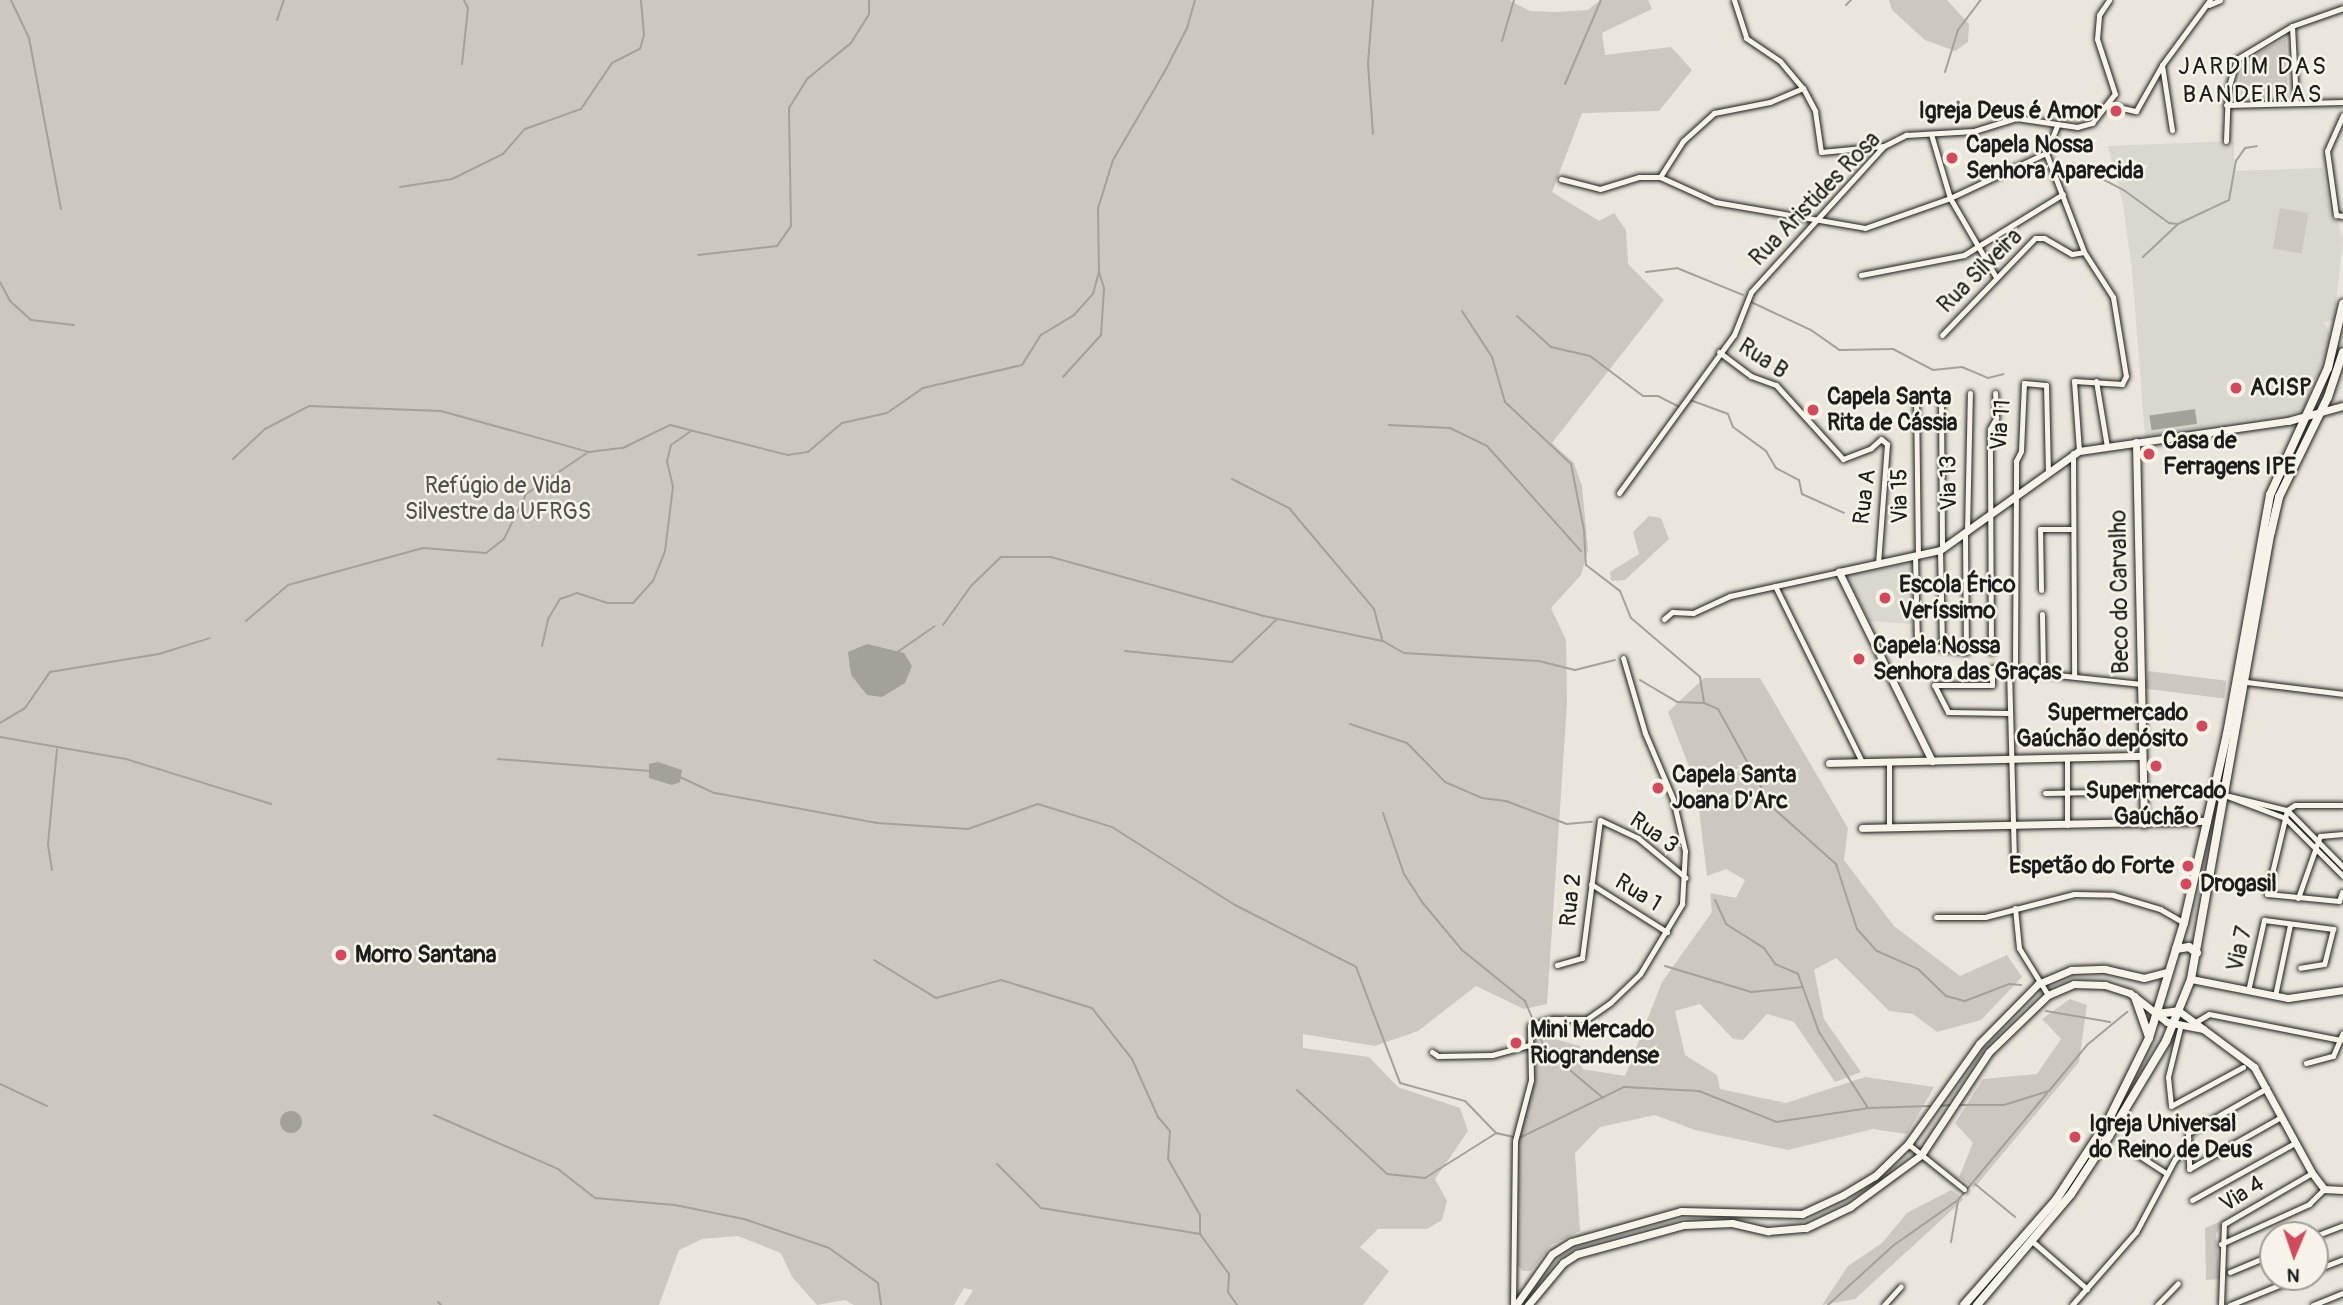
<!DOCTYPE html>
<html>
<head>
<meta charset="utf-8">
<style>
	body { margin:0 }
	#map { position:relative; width:2343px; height:1305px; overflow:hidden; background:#eae6dc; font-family:Pangolin,sans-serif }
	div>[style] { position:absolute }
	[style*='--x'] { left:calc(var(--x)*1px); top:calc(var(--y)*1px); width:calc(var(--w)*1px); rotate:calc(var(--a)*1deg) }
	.built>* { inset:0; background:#dad7ce }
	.green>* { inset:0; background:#ccc8c0; transform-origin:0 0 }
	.water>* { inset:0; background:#a3a19a; transform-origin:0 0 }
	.round { border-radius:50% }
	.stream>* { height:2px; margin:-1px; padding:0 1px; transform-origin:1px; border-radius:1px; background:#a3a19a }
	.roads { filter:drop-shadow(0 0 2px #1c1c1c) drop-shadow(0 0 2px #1c1c1c) }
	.minor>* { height:5px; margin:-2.5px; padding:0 2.5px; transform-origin:2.5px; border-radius:2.5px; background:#f7f3e8 }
	.tertiary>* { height:7px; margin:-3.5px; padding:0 3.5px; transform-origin:3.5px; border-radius:3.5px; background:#f7f3e8 }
	.secondary>* { height:8px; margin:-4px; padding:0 4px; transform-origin:4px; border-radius:4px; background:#f7f3e8 }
	.dots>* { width:19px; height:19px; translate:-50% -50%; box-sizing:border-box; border:4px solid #f7f3e8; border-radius:50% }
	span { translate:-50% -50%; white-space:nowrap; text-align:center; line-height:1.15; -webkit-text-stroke:5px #f7f3e8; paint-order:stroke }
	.poi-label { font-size:23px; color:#1c1c1c; font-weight:700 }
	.right { translate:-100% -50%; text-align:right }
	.left { translate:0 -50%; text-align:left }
	.street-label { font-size:23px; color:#1c1c1c }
	.park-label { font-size:23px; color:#51504d }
	.neighbourhood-label { font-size:24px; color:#1c1c1c; letter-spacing:2px }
	.north { position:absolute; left:2259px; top:1221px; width:70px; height:70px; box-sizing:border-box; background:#f7f3e8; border:2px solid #9f9d96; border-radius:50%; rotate:182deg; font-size:19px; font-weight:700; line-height:28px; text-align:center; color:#1c1c1c }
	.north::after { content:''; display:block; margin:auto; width:24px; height:32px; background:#d1495b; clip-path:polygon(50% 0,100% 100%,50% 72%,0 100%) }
</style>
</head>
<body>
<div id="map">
	<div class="built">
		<div style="clip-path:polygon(2234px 141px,2234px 171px,2323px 168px,2331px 218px,2338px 222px,2343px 240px,2334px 321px,2324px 322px,2330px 335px,2328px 347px,2303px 411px,2145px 436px,2132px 271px,2123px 204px,2108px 146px)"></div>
		<div style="clip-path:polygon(1912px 563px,1912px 624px,1870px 621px,1846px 575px)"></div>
	</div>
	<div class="green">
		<div style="clip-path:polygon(0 0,1509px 0,1530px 11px,1555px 12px,1588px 10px,1600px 0,1648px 0,1652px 9px,1602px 33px,1605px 55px,1671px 47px,1692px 70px,1659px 111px,1582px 113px,1552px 192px,1599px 221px,1614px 213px,1626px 230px,1628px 264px,1664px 300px,1552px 443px,1574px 463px,1582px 486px,1588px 550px,1581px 575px,1551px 608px,1566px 640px,1567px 703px,1547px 1004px,1524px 1009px,1476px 986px,1418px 1031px,1375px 1046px,1303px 1034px,1303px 1048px,1369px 1057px,1398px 1087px,1460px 1108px,1468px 1131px,1435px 1179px,1447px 1201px,1442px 1220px,1427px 1229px,1378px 1229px,1360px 1247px,1389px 1271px,1363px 1305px,964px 1305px,973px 1290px,964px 1288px,954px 1305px,854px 1305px,845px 1300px,817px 1305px,792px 1277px,781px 1253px,738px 1236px,702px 1239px,679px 1250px,659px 1305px,0 1305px)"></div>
		<div style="clip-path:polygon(1889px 0,1947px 0,1969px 24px,1968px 42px,1955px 51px,1925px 40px,1892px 10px)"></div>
		<div style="clip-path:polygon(2286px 38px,2288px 98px,2235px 100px,2242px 67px,2251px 57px)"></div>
		<div style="left:2280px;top:208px;width:29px;height:41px;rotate:10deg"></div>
		<div style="clip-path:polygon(1649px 516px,1661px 518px,1669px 539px,1625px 580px,1611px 581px,1610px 572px,1639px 554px,1633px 532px)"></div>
		<div style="left:2148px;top:671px;width:79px;height:18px;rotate:7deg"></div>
		<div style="clip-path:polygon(1704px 678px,1760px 678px,1848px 828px,1844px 860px,1894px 926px,1960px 976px,2007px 955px,2022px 977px,1981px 1020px,1937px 1032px,1913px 1014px,1889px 1011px,1836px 958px,1814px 970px,1824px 1019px,1861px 1072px,1835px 1082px,1794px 1022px,1767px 1014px,1743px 1040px,1733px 1039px,1700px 1004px,1675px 1011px,1685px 1055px,1717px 1075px,1720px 1089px,1786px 1103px,1865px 1077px,1934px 1087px,1907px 1134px,1873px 1129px,1788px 1150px,1695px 1130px,1655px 1115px,1600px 1127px,1575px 1153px,1580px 1231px,1551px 1245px,1531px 1271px,1523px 1271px,1518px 1265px,1519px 1135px,1535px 1076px,1534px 1030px,1544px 1024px,1544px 1036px,1580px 1046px,1582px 1069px,1625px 1076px,1662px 982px,1712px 912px,1710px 893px,1736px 898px,1745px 880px,1726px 869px,1707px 876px,1696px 785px,1668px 712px)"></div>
		<div style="clip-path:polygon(2070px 999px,2087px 1005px,2079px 1062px,1974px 1188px,1959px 1177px,1973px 1143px,1955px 1123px,1983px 1079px,2037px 1074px,2061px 1039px,2042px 1019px)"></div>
		<div style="clip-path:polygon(1951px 1190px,1964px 1199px,1855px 1299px,1822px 1305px,1848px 1266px,1882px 1243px,1907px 1213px)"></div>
		<div style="clip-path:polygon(2226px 1219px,2216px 1234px,2219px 1279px,2206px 1280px,2205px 1228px)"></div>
	</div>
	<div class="water">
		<div style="left:2195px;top:409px;width:15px;height:46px;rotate:82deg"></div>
		<div style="clip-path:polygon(867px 644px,904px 653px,912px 666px,905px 683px,882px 697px,867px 695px,851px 675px,848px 652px)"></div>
		<div style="clip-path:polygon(658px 762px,682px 770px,680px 782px,672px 785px,649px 778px,649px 764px)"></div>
		<div class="round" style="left:280px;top:1111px;width:22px;height:22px"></div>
	</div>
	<div class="stream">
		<div style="--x:11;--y:0;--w:42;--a:64.7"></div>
		<div style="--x:29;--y:38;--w:174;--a:79.4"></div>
		<div style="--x:1373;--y:0;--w:64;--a:94.5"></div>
		<div style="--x:1368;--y:64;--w:70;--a:85.9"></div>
		<div style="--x:1846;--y:5;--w:7;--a:-45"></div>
		<div style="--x:277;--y:20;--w:21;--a:-71"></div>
		<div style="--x:1502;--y:41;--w:43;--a:-73.7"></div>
		<div style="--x:462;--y:64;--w:56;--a:-83.9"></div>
		<div style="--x:468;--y:8;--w:9;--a:-117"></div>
		<div style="--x:1945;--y:72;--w:44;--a:-72.8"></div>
		<div style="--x:1958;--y:30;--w:38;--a:-53"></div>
		<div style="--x:1565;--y:84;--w:91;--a:-66.8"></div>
		<div style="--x:2072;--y:163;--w:60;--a:27.8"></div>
		<div style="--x:2125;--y:191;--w:54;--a:36"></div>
		<div style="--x:2169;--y:223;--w:9;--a:6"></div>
		<div style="--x:2178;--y:224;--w:56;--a:-25.2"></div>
		<div style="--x:2229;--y:200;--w:40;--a:-80"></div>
		<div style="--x:2236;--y:161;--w:16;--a:-55"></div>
		<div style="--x:2245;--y:148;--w:12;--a:-9"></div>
		<div style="--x:400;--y:187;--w:53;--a:-8.7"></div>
		<div style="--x:452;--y:179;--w:57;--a:-26.1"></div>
		<div style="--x:503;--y:154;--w:33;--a:-49"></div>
		<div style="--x:525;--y:129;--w:59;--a:-19.7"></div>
		<div style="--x:581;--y:109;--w:55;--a:-56"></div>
		<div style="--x:612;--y:63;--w:31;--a:-27"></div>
		<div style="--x:640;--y:49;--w:15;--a:-74"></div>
		<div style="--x:644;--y:35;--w:35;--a:-95"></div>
		<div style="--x:698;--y:255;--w:80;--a:-6.5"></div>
		<div style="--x:777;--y:246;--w:24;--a:-55"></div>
		<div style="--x:791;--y:226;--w:118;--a:-91"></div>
		<div style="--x:789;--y:108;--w:34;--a:-58"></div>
		<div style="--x:807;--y:79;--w:57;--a:-39.3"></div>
		<div style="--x:851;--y:43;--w:34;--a:-58"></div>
		<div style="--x:869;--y:14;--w:14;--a:-90"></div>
		<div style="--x:2143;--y:257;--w:47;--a:-43.3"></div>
		<div style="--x:1646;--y:272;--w:31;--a:-7"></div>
		<div style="--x:1677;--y:268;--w:71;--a:22.2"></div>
		<div style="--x:0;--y:282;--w:21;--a:62"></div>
		<div style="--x:10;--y:301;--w:28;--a:42"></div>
		<div style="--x:31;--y:320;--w:43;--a:6.6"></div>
		<div style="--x:1749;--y:301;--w:68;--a:25.1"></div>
		<div style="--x:1811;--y:330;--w:35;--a:35"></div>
		<div style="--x:1840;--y:350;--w:53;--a:-1.1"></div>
		<div style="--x:1893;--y:349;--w:45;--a:27.7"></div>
		<div style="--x:1933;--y:370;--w:29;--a:-6"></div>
		<div style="--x:1962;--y:367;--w:28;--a:23"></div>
		<div style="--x:1988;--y:378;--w:16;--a:-14"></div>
		<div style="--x:1462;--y:311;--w:55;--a:56.9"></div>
		<div style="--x:1492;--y:357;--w:47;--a:73.9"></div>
		<div style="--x:1505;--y:402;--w:91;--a:43.2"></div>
		<div style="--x:1571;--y:464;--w:67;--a:78.9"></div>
		<div style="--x:1584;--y:530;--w:35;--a:87"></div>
		<div style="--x:1586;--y:565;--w:43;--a:37.4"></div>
		<div style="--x:1620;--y:591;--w:29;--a:68"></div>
		<div style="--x:1631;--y:618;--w:91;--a:40.5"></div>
		<div style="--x:1700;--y:677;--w:26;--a:81"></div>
		<div style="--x:1704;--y:703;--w:15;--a:23"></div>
		<div style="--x:1718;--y:709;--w:112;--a:61.1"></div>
		<div style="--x:1772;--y:807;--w:86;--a:41.7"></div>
		<div style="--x:1836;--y:864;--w:68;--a:72.1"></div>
		<div style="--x:1857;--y:929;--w:30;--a:48"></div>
		<div style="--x:1877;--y:951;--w:45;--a:23.7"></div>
		<div style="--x:1918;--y:969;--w:39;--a:44"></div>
		<div style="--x:1946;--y:996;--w:20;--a:15"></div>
		<div style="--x:1965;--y:1001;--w:47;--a:-21.1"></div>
		<div style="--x:2009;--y:984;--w:12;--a:5"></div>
		<div style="--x:1517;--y:316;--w:46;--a:42.4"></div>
		<div style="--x:1551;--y:347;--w:40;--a:13"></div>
		<div style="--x:1590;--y:356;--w:66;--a:37"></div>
		<div style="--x:1643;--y:396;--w:15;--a:0"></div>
		<div style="--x:1658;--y:396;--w:25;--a:27"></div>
		<div style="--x:1063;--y:377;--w:57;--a:-47.9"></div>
		<div style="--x:1101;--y:335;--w:47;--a:-86.3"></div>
		<div style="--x:1104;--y:288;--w:17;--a:-107"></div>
		<div style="--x:1690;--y:400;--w:40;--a:20.2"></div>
		<div style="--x:1728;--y:414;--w:14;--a:69"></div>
		<div style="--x:1733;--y:427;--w:41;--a:36"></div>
		<div style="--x:1766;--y:451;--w:20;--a:60"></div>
		<div style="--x:1776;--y:468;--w:26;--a:28"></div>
		<div style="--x:1799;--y:480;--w:14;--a:78"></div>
		<div style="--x:1802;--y:494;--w:46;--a:24.3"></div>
		<div style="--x:1389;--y:425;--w:61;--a:2.8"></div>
		<div style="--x:1450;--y:428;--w:41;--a:25.9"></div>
		<div style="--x:1487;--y:446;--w:141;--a:48.2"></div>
		<div style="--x:233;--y:459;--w:44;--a:-43.2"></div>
		<div style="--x:265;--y:429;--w:50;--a:-27.6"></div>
		<div style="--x:309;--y:406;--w:132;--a:2.2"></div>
		<div style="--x:441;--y:411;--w:154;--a:15.5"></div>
		<div style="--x:589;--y:452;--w:34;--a:-7"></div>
		<div style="--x:623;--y:448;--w:52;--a:-26.1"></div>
		<div style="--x:670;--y:425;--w:122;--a:14.3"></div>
		<div style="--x:788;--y:455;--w:20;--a:-9"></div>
		<div style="--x:808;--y:452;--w:45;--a:-40.5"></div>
		<div style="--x:842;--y:423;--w:46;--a:-12.5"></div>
		<div style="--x:887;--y:413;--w:44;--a:-34.8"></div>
		<div style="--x:923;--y:388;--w:102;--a:-13.1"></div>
		<div style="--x:1022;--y:365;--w:36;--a:-58"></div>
		<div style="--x:1041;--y:335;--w:39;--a:-31"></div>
		<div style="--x:1074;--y:315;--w:28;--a:-48"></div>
		<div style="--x:1093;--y:294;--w:23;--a:-75"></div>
		<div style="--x:1099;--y:272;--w:64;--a:-90.9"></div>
		<div style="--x:1098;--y:208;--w:50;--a:-72.6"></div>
		<div style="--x:1113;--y:160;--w:103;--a:-59.7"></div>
		<div style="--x:1165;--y:71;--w:48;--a:-62.9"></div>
		<div style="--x:1187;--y:28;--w:29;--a:-74"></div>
		<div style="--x:1232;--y:479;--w:64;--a:27"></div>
		<div style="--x:1289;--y:508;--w:132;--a:49.9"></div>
		<div style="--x:1374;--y:609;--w:31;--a:75"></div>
		<div style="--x:246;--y:621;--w:55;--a:-40.6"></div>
		<div style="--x:288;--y:585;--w:140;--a:-15.3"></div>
		<div style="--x:423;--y:548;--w:63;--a:4.5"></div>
		<div style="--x:486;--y:553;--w:23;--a:-38"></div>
		<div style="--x:504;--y:539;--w:50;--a:-63.9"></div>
		<div style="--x:526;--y:494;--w:73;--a:-33.9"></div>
		<div style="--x:943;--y:625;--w:48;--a:-54.3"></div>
		<div style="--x:971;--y:586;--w:42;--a:-44"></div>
		<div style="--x:1001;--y:557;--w:50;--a:0"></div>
		<div style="--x:1051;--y:557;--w:221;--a:15.5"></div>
		<div style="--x:1264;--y:616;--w:122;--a:11.9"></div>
		<div style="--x:1383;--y:641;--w:24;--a:30"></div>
		<div style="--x:1404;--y:653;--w:135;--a:3.4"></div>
		<div style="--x:1539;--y:661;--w:37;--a:14"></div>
		<div style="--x:1575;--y:670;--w:41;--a:-14"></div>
		<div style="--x:542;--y:646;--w:28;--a:-77"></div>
		<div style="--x:548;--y:619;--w:23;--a:-59"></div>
		<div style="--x:560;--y:599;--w:18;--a:-19"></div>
		<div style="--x:577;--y:593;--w:33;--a:18"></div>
		<div style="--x:608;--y:603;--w:25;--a:0"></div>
		<div style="--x:633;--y:603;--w:30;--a:-48"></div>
		<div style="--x:653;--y:581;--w:32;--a:-68"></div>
		<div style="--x:665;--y:551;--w:64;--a:-82.9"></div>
		<div style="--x:673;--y:487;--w:27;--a:-103"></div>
		<div style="--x:667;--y:461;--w:16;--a:-76"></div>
		<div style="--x:671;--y:445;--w:24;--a:-35"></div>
		<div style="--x:1125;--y:651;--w:108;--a:5.9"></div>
		<div style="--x:1232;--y:662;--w:62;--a:-43.7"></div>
		<div style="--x:896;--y:653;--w:47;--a:-34.7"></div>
		<div style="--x:1640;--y:680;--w:43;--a:30.7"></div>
		<div style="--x:1677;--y:702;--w:26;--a:2"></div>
		<div style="--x:0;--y:723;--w:29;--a:-31"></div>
		<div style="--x:25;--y:708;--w:44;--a:-55.2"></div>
		<div style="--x:50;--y:672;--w:110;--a:-9.4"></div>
		<div style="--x:159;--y:654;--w:53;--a:-17.4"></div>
		<div style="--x:1350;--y:724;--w:60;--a:18.4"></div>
		<div style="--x:1407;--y:743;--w:54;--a:45.7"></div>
		<div style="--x:1445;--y:782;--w:40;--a:23.4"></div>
		<div style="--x:1482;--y:798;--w:24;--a:7"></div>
		<div style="--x:1506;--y:801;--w:65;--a:20.7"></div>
		<div style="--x:1567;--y:824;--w:25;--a:-5"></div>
		<div style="--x:0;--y:737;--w:128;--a:9.9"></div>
		<div style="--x:126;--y:759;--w:152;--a:17.2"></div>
		<div style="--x:498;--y:759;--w:153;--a:4.5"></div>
		<div style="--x:680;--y:777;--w:38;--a:25"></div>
		<div style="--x:715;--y:793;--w:165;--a:10.5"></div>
		<div style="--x:877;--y:823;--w:91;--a:3.8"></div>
		<div style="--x:968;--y:829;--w:74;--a:-19.7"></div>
		<div style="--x:1038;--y:804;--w:77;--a:17.3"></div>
		<div style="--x:1112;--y:827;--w:146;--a:32.4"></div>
		<div style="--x:1235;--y:905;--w:136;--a:27.1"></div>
		<div style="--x:1356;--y:967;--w:124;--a:69.2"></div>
		<div style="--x:1400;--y:1083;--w:67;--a:15.5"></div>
		<div style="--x:1465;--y:1101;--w:45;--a:45.9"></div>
		<div style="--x:1496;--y:1133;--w:17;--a:13"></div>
		<div style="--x:1383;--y:813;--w:65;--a:71"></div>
		<div style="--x:1404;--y:874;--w:33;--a:57"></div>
		<div style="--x:1422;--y:902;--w:62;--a:50.2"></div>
		<div style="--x:1462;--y:950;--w:81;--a:39"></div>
		<div style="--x:1525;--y:1001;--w:23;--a:67"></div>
		<div style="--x:52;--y:870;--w:26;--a:-99"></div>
		<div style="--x:48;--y:844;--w:95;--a:-84.6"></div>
		<div style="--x:1715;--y:900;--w:26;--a:65"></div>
		<div style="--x:1726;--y:924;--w:45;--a:32.3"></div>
		<div style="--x:1764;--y:948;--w:19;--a:55"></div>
		<div style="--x:1775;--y:964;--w:25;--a:23"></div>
		<div style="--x:1798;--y:974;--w:62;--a:70.1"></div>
		<div style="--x:1819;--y:1032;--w:90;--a:57.2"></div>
		<div style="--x:874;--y:960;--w:73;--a:31.5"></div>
		<div style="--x:936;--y:998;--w:67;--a:-15.5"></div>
		<div style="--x:1001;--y:980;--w:95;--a:17.1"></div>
		<div style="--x:1092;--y:1008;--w:65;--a:51.9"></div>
		<div style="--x:1132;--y:1059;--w:64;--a:65.9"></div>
		<div style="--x:1158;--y:1117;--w:18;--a:49"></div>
		<div style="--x:1170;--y:1131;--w:28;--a:94"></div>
		<div style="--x:1168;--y:1159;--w:64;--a:60.3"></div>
		<div style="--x:1200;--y:1215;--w:19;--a:90"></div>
		<div style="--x:1200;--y:1234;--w:49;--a:54.1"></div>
		<div style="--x:1229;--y:1274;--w:18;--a:93"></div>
		<div style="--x:1228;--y:1292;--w:16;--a:55"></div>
		<div style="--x:1665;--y:966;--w:90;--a:16.8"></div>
		<div style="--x:1751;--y:992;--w:52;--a:-5.5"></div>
		<div style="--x:2046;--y:1011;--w:65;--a:9.8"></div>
		<div style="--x:1536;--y:1027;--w:24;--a:68"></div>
		<div style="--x:1545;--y:1049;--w:76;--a:40.2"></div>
		<div style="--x:0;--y:1084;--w:52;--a:25.1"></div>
		<div style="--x:1297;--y:1090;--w:123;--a:43"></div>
		<div style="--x:1387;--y:1174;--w:38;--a:6"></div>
		<div style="--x:1425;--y:1178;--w:83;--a:-32.2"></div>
		<div style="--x:1957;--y:1105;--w:47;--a:0"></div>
		<div style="--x:2004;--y:1105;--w:47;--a:-17.3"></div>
		<div style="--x:2049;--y:1091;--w:60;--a:-50.4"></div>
		<div style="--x:2087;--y:1045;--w:52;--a:-39.5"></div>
		<div style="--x:1939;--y:1106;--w:12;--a:-5"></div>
		<div style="--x:434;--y:1115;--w:135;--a:23.5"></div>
		<div style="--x:558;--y:1169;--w:47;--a:38.1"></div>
		<div style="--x:595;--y:1198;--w:80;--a:5"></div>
		<div style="--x:675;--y:1205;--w:70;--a:11.5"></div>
		<div style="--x:744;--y:1219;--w:90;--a:18.8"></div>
		<div style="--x:829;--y:1248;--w:60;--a:35.5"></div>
		<div style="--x:878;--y:1283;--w:22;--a:82"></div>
		<div style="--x:1519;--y:1138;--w:117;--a:-25.9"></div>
		<div style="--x:1624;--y:1087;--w:75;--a:3.1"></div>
		<div style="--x:1699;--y:1091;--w:84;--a:21.7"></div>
		<div style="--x:1777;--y:1122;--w:93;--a:-8.7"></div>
		<div style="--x:1869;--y:1108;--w:61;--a:-1.9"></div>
		<div style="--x:997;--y:1164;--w:62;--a:45"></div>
		<div style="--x:1041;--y:1208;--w:160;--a:9.3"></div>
		<div style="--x:1975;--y:1184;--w:52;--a:39.5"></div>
		<div style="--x:1951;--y:1242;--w:42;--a:-80.3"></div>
		<div style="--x:438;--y:1302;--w:4;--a:45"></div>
		<div style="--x:1828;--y:1305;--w:89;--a:-42.3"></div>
		<div style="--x:1894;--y:1245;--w:78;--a:-35.1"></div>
		<div style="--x:1958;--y:1200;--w:139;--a:-50.2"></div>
	</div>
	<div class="roads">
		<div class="minor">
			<div style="--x:1734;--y:0;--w:40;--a:72"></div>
			<div style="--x:1746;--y:38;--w:41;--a:34.1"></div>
			<div style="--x:1780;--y:61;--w:35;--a:50"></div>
			<div style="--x:1803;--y:88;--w:26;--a:62"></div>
			<div style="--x:1815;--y:111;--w:41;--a:81.7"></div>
			<div style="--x:1821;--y:152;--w:63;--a:-5.4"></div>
			<div style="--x:2209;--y:5;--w:12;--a:-24"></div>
			<div style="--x:2292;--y:26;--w:77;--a:87"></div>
			<div style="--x:2162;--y:65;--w:66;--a:81.3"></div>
			<div style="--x:2109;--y:105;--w:28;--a:13"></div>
			<div style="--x:2136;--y:111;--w:53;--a:-60.5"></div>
			<div style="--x:2162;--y:65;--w:81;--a:-53.6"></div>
			<div style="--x:2226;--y:105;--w:117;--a:-1.5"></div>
			<div style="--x:2343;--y:115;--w:39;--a:114"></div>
			<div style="--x:2327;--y:151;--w:65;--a:82"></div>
			<div style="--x:2336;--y:215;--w:7;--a:8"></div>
			<div style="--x:1931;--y:134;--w:67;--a:73.5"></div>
			<div style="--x:1950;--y:198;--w:91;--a:59.8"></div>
			<div style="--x:2226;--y:141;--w:52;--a:-87.8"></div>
			<div style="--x:2228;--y:89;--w:31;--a:-73"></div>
			<div style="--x:2237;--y:59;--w:64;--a:-31"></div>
			<div style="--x:2292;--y:26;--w:54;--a:-19.4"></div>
			<div style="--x:2046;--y:153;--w:106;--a:69"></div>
			<div style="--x:2084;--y:252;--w:54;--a:57.2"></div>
			<div style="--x:2113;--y:297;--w:80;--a:80.7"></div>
			<div style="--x:2126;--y:376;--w:9;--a:117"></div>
			<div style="--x:2122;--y:384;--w:48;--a:-176.4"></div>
			<div style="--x:2074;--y:381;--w:70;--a:85.9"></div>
			<div style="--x:2046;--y:153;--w:31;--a:-68"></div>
			<div style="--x:1660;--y:177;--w:43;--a:-57.4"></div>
			<div style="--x:1683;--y:141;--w:42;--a:-42.1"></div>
			<div style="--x:1714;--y:113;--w:57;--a:-11.1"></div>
			<div style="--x:1770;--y:102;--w:36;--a:-23"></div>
			<div style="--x:1561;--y:179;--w:40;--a:14.4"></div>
			<div style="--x:1600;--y:189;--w:41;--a:-17.1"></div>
			<div style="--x:1639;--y:177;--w:21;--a:0"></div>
			<div style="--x:1660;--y:177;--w:60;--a:24.4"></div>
			<div style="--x:1715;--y:202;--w:152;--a:9.8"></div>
			<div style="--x:1865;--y:228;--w:90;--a:-19.4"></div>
			<div style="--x:1950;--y:198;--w:106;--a:-25.1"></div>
			<div style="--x:1861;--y:275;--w:105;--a:-11"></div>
			<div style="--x:1964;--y:255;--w:116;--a:-31.6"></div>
			<div style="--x:1942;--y:335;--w:134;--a:-46.2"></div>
			<div style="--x:2035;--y:238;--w:9;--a:0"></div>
			<div style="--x:2044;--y:238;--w:32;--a:30"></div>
			<div style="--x:2072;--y:254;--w:12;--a:-9"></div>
			<div style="--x:1719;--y:352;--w:40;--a:37"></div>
			<div style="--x:1751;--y:376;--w:27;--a:20"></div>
			<div style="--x:1776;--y:385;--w:100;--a:47.8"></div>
			<div style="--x:1843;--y:459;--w:30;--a:-21"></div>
			<div style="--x:1871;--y:448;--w:13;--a:-42"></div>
			<div style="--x:1881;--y:439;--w:8;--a:40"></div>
			<div style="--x:1887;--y:444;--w:119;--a:94.3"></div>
			<div style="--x:2096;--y:381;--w:67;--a:80.5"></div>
			<div style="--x:1916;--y:395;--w:160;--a:89.3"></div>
			<div style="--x:1941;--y:400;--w:148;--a:89.6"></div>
			<div style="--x:2073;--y:453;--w:222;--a:89.7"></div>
			<div style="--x:1619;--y:493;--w:195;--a:-54"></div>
			<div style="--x:1734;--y:335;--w:46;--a:-68.4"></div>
			<div style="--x:1751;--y:292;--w:197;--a:-47.7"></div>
			<div style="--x:1884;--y:146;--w:25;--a:-27"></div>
			<div style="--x:1906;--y:135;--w:68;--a:-3.4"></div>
			<div style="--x:1974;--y:131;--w:44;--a:-17.2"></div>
			<div style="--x:2016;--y:118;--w:62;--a:8.4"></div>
			<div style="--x:2077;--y:127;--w:16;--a:-15"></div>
			<div style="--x:2092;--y:123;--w:37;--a:-52"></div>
			<div style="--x:2115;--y:94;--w:58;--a:-108.1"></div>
			<div style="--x:2097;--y:39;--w:24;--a:-85"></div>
			<div style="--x:2099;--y:15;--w:18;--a:-56"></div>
			<div style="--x:1967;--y:532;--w:139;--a:-88.8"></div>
			<div style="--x:1940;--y:550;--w:98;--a:88.8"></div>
			<div style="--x:1915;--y:555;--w:88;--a:88.7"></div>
			<div style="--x:1917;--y:643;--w:50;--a:10.4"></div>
			<div style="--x:1966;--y:652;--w:119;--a:-90.5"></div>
			<div style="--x:1775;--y:586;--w:196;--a:63.7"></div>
			<div style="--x:2041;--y:590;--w:61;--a:-90.9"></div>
			<div style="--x:2040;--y:529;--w:33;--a:0"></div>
			<div style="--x:2042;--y:614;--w:58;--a:89"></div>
			<div style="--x:1664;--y:619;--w:11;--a:-41"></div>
			<div style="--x:1672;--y:612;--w:21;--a:3"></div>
			<div style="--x:1693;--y:613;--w:41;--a:-24.7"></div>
			<div style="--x:1730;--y:596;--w:112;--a:-12.4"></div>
			<div style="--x:1991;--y:652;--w:223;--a:-90.3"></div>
			<div style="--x:1990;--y:429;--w:13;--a:-61"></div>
			<div style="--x:1996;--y:418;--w:25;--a:-92"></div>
			<div style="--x:2009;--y:669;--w:192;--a:88.5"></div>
			<div style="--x:2015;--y:669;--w:208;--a:-89.7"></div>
			<div style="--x:2016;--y:461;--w:11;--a:-63"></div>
			<div style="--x:2021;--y:451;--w:68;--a:-87.5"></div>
			<div style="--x:2024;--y:383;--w:22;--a:5"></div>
			<div style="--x:2046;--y:385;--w:87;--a:88.7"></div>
			<div style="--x:2247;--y:682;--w:97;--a:7.1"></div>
			<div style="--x:2009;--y:713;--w:61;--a:-179.1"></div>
			<div style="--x:1948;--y:712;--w:30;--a:-117"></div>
			<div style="--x:1934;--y:685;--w:58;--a:0"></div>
			<div style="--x:1992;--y:685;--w:17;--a:-90"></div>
			<div style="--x:1992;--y:668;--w:150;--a:6.1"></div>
			<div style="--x:1889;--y:762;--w:66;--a:90"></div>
			<div style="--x:2045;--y:793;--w:52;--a:-1.1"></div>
			<div style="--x:2227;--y:796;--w:62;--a:20.8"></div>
			<div style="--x:2285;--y:818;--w:82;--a:45"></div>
			<div style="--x:2229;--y:796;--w:60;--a:13.6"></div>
			<div style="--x:2287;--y:810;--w:80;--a:45.5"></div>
			<div style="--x:2067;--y:825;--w:68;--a:-90"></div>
			<div style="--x:1591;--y:884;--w:90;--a:32.3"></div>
			<div style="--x:2342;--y:892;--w:9;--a:108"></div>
			<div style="--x:2339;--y:901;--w:72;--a:-174.4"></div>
			<div style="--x:2267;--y:894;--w:86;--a:-76.6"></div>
			<div style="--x:2287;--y:810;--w:9;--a:-32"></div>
			<div style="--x:2295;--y:805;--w:48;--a:0"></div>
			<div style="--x:2298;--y:898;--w:66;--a:-70.5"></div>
			<div style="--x:2320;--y:836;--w:23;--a:-5"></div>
			<div style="--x:2015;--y:908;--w:40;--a:84.3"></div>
			<div style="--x:2019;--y:948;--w:55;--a:58.3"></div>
			<div style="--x:1936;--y:917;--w:49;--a:0"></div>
			<div style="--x:1985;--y:917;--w:92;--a:-14.5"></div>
			<div style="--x:2074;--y:894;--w:39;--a:1"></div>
			<div style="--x:2113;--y:895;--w:49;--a:16.6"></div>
			<div style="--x:2160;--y:909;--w:28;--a:30"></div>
			<div style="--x:1557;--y:965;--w:26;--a:-16"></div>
			<div style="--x:1582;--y:958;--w:139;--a:-82.6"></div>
			<div style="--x:1600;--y:820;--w:42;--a:25.3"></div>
			<div style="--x:1638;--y:838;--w:62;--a:39.8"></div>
			<div style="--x:2248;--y:991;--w:73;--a:-77.3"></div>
			<div style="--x:2264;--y:920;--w:70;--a:7.4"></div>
			<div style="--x:2333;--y:929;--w:36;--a:104"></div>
			<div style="--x:2324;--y:964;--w:24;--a:171"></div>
			<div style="--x:2275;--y:996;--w:73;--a:-78.1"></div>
			<div style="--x:2194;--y:1023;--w:17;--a:-31"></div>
			<div style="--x:2209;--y:1014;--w:134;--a:11.2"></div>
			<div style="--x:2181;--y:1024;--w:55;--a:103.8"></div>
			<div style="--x:2168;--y:1077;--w:29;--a:84"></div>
			<div style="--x:2171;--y:1106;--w:82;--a:-28.4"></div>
			<div style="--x:1432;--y:1052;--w:7;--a:34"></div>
			<div style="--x:1438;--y:1056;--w:54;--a:-1.1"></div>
			<div style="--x:1492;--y:1055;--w:38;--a:-15"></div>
			<div style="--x:2306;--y:1063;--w:28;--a:-15"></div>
			<div style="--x:2333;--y:1056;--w:25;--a:-67"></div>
			<div style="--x:2267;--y:1088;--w:91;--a:150.3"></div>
			<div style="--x:2188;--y:1133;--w:36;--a:88"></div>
			<div style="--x:2189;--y:1169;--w:106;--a:-29.5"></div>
			<div style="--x:1908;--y:1144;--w:72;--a:38.8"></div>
			<div style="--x:2135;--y:1153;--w:38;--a:33"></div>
			<div style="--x:2192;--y:1200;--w:118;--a:-29"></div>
			<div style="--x:2315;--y:1236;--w:30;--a:-21"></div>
			<div style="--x:2032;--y:1241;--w:73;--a:41.1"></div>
			<div style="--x:2221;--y:1244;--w:97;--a:-24.4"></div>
			<div style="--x:2309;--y:1204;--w:21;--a:-45"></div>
			<div style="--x:2315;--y:1270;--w:30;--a:-21"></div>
			<div style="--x:2230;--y:1272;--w:47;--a:-22.7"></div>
			<div style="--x:1513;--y:1305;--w:164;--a:-89.3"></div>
			<div style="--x:1515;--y:1141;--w:63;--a:-75.3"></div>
			<div style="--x:1531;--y:1080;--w:54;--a:-91.1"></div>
			<div style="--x:1530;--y:1026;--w:22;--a:-18"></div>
			<div style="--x:1551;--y:1019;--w:36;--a:0"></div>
			<div style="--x:1587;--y:1019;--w:29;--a:-35"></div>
			<div style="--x:1611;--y:1002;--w:40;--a:-44"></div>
			<div style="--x:1640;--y:974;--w:82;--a:-59"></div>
			<div style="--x:1682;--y:904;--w:53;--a:-86.8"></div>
			<div style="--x:1685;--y:851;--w:53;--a:-103"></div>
			<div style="--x:1673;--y:799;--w:72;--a:-113"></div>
			<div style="--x:1645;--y:733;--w:78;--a:-106.3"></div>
			<div style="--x:1884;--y:1305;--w:25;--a:-48"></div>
			<div style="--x:2072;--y:1305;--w:97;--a:-48.8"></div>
			<div style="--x:2136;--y:1232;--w:83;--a:-61.9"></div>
			<div style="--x:2175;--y:1159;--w:18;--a:-41"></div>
			<div style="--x:2157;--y:1305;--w:30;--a:-46"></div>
			<div style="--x:2221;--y:1305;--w:81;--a:-87.9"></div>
			<div style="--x:2224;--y:1224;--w:102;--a:-30.1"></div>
			<div style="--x:2230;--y:1305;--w:74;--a:-22.1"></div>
			<div style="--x:2313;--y:1305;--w:32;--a:-22"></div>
		</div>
		<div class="tertiary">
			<div style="--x:2136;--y:442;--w:382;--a:88.8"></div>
			<div style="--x:1932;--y:761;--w:211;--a:-116.2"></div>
			<div style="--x:1839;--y:572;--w:103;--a:-12.3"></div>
			<div style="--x:1940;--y:550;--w:171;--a:-35.5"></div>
			<div style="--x:2079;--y:451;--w:211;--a:-8.2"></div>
			<div style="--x:2288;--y:421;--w:57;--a:-15.3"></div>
			<div style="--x:1829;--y:763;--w:313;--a:-1.3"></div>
			<div style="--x:1862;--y:828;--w:345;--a:-1.2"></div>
			<div style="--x:2191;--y:979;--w:99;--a:11.1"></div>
			<div style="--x:2288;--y:998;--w:56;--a:-8.3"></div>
			<div style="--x:2179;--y:1011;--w:94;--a:36.7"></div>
			<div style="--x:2254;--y:1067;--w:121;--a:61.3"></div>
			<div style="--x:2312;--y:1173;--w:20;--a:53"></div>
			<div style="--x:2324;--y:1189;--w:19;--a:3"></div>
			<div style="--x:1516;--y:1305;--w:62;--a:-54.8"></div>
			<div style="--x:1552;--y:1254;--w:22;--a:-32"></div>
			<div style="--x:1571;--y:1242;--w:114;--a:-15.7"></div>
			<div style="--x:1681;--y:1211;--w:121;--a:1.4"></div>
			<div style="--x:1802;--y:1214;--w:45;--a:-24.9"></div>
			<div style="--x:1843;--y:1195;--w:37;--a:-31"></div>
			<div style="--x:1875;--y:1176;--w:46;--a:-44.1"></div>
			<div style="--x:1908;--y:1144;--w:123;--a:-54.6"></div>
			<div style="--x:1979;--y:1044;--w:84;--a:-45.5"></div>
			<div style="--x:2038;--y:984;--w:36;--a:-23"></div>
			<div style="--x:2071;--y:970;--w:34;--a:-2"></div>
			<div style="--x:2105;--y:969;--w:40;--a:13"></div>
			<div style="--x:2144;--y:978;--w:24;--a:-15"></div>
			<div style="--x:1528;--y:1305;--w:55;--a:-50.2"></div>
			<div style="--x:1563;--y:1263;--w:17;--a:-33"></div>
			<div style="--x:1577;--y:1254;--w:111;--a:-15.2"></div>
			<div style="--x:1684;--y:1225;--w:48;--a:-2.4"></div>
			<div style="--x:1732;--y:1223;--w:37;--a:13"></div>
			<div style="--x:1768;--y:1231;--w:38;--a:-5"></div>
			<div style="--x:1806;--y:1228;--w:49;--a:-25.5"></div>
			<div style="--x:1850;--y:1207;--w:88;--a:-36.2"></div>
			<div style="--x:1921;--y:1155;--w:123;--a:-56.6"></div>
			<div style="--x:1989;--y:1052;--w:82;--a:-44"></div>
			<div style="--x:2048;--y:995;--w:28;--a:-23"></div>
			<div style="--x:2074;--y:984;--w:31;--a:2"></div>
			<div style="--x:2105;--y:985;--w:26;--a:18"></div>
			<div style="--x:2130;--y:993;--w:47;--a:38.1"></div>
			<div style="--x:2167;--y:1022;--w:37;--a:11"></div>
		</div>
		<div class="secondary">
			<div style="--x:2176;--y:949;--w:13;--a:-9"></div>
			<div style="--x:2189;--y:947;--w:10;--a:37"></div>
			<div style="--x:2135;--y:997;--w:42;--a:70.7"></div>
			<div style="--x:2156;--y:1014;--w:23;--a:-7"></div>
			<div style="--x:1964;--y:1305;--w:140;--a:-48.8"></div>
			<div style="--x:2056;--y:1200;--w:97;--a:-56.8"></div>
			<div style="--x:2109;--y:1119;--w:90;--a:-63.7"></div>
			<div style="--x:2149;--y:1038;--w:120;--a:-73.1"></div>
			<div style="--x:2184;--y:923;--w:194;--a:-77.2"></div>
			<div style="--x:2227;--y:734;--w:243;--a:-79.8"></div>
			<div style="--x:2270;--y:495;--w:140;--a:-65.5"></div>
			<div style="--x:2328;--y:368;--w:66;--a:-76.8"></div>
			<div style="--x:1977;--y:1305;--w:145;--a:-49.7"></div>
			<div style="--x:2071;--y:1194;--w:69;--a:-56.8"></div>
			<div style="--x:2109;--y:1136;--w:111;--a:-59"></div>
			<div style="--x:2166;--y:1041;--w:67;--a:-68"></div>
			<div style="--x:2191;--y:979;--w:454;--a:-79.9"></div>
			<div style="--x:2271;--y:532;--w:36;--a:-77"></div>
			<div style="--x:2279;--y:497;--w:111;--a:-63.9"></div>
			<div style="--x:2328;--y:397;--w:47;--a:-71.6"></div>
		</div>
	</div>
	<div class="dots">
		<div style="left:2116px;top:111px;background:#d1495b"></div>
		<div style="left:1952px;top:158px;background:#d1495b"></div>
		<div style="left:2236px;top:388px;background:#d1495b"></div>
		<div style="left:1813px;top:410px;background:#d1495b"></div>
		<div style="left:2149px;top:454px;background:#d1495b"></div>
		<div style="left:1885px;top:598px;background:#d1495b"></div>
		<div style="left:1859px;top:659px;background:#d1495b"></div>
		<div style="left:2202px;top:726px;background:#d1495b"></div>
		<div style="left:2156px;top:766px;background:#d1495b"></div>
		<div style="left:1658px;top:788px;background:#d1495b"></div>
		<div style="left:2188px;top:866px;background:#d1495b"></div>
		<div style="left:2186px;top:884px;background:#d1495b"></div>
		<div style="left:341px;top:955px;background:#d1495b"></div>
		<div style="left:1516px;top:1043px;background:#d1495b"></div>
		<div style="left:2075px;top:1137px;background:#d1495b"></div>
	</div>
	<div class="poi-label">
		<span class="right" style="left:2102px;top:111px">Igreja Deus é Amor</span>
		<span class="left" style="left:1966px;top:158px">Capela Nossa<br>Senhora Aparecida</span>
		<span class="left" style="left:2250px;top:388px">ACISP</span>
		<span class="left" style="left:1827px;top:410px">Capela Santa<br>Rita de Cássia</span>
		<span class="left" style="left:2163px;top:454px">Casa de<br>Ferragens IPE</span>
		<span class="left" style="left:1899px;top:598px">Escola Érico<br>Veríssimo</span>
		<span class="left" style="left:1873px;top:659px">Capela Nossa<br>Senhora das Graças</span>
		<span class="right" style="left:2188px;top:726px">Supermercado<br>Gaúchão depósito</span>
		<span class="left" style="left:1672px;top:788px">Capela Santa<br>Joana D'Arc</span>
		<span style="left:2156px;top:804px">Supermercado<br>Gaúchão</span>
		<span class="right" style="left:2174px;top:866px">Espetão do Forte</span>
		<span class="left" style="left:2200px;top:884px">Drogasil</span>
		<span class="left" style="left:355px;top:955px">Morro Santana</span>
		<span class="left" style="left:1530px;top:1043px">Mini Mercado<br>Riograndense</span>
		<span class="left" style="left:2089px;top:1137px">Igreja Universal<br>do Reino de Deus</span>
	</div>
	<div class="street-label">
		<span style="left:1815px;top:199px;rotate:-46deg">Rua Aristides Rosa</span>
		<span style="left:1980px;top:271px;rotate:-45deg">Rua Silveira</span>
		<span style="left:1763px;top:359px;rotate:33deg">Rua B</span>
		<span style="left:2001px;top:425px;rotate:-85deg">Via 11</span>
		<span style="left:1949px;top:483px;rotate:-91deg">Via 13</span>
		<span style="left:1900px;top:496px;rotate:-91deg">Via 15</span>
		<span style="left:1865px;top:497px;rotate:-83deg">Rua A</span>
		<span style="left:2120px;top:592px;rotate:-91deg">Beco do Carvalho</span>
		<span style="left:1654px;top:833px;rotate:35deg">Rua 3</span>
		<span style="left:1638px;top:893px;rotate:32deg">Rua 1</span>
		<span style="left:1571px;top:900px;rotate:-84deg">Rua 2</span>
		<span style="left:2240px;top:949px;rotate:-77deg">Via 7</span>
		<span style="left:2242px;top:1194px;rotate:-32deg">Via 4</span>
	</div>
	<div class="park-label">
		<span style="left:498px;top:499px">Refúgio de Vida<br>Silvestre da UFRGS</span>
	</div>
	<div class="neighbourhood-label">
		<span style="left:2253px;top:81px">JARDIM DAS<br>BANDEIRAS</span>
	</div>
	<div class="north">N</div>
</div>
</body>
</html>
